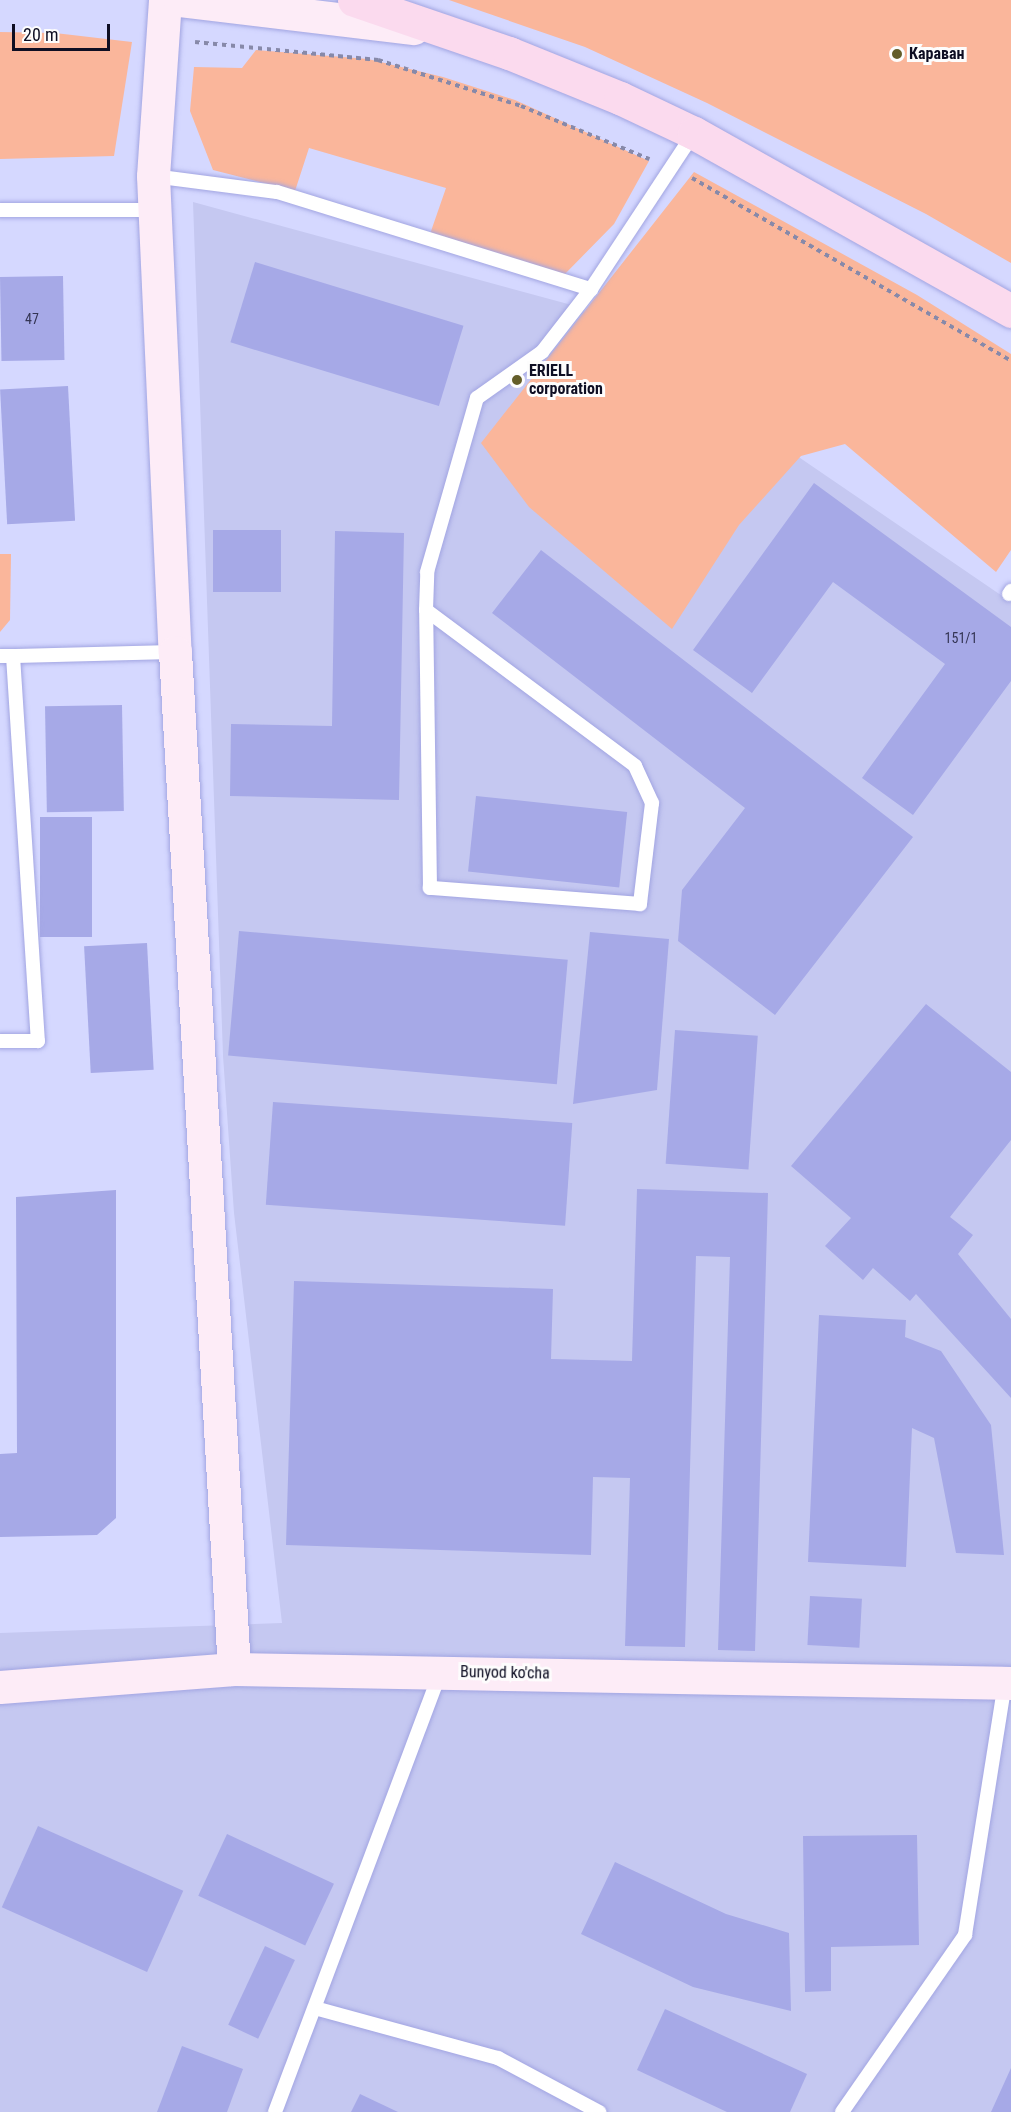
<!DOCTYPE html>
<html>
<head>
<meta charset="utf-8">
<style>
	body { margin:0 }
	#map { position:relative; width:1011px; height:2112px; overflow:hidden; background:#d5d8ff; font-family:"Roboto Condensed",sans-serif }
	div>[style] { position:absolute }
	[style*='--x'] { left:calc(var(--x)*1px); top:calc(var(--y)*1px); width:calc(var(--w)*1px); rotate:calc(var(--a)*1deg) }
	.built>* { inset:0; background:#c5c8f1 }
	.green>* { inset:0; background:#fab69b }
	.building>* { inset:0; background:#a6a9e7; transform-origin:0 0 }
	.path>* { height:4px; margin-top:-2px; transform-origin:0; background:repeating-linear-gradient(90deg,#8789a9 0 4.5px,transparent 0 9px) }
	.roads { filter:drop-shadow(0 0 2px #a2a5e2) drop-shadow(0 0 2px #a2a5e2) }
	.lane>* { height:14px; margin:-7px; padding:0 7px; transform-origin:7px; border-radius:7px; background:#fff }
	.secondary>* { height:33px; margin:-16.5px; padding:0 16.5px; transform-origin:16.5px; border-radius:16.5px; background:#fdecf7 }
	.primary>* { height:33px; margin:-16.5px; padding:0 16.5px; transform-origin:16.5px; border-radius:16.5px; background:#fbdaee }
	.dots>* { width:16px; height:16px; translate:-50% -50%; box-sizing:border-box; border:3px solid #fdfdfd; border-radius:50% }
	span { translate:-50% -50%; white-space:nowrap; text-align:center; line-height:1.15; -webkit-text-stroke:6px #fdfdfd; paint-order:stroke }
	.number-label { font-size:14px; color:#343554 }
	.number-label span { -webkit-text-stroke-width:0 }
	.poi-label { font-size:16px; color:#0e0e23; font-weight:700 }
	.left { translate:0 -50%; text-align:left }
	.street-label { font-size:16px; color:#0e0e23 }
	.scale { position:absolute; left:12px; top:24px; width:98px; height:27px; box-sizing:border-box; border:3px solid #0e0e23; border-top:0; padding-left:8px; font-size:18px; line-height:21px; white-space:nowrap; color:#0e0e23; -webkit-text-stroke:4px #fdfdfd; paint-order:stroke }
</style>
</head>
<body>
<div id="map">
	<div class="built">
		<div style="clip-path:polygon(193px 202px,579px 307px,1011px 602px,1011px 2112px,0 2112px,0 1633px,282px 1623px,234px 1213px,223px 1056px)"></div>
	</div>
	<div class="green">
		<div style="clip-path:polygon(449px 0,1011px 0,1011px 263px,926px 214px,707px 103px,585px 47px)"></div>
		<div style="clip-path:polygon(0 32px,55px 33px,132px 42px,114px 156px,0 159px)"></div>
		<div style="clip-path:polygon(256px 50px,368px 59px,443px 77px,515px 100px,649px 161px,614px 224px,563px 276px,430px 234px,446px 188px,309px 148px,295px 191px,213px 170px,190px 111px,194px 67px,242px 68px)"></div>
		<div style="clip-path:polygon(694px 172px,917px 295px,1011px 354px,1011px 550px,996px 572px,845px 444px,801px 456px,739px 525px,672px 629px,529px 507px,481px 443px)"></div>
		<div style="clip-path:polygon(0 554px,11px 554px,10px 620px,0 632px)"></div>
	</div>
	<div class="building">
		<div style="left:255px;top:262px;width:218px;height:84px;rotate:17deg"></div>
		<div style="left:63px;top:276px;width:84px;height:63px;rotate:89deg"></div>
		<div style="left:68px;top:386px;width:135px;height:68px;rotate:87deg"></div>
		<div style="clip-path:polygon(814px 483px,1011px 627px,1011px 681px,913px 815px,862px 778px,945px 664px,833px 582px,752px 693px,693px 650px)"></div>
		<div style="left:213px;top:530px;width:68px;height:62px"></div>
		<div style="clip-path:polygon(335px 531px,404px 533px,399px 800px,230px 796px,231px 724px,332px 726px)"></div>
		<div style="clip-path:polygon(541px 550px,913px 837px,775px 1015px,678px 941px,682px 890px,745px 808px,492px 613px)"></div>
		<div style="left:122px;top:705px;width:106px;height:77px;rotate:89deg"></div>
		<div style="left:476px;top:796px;width:152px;height:76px;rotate:6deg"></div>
		<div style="left:40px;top:817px;width:52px;height:120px"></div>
		<div style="left:239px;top:931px;width:330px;height:125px;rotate:5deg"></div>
		<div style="clip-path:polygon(590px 932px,669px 939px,657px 1090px,573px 1104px)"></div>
		<div style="left:147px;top:943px;width:127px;height:63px;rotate:87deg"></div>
		<div style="clip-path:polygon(926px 1004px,1011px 1072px,1011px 1140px,950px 1217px,973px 1235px,958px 1254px,1011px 1319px,1011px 1398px,916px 1294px,910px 1301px,873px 1268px,863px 1280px,825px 1246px,851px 1218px,791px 1166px)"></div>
		<div style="left:675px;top:1030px;width:83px;height:134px;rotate:4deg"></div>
		<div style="left:273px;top:1102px;width:300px;height:103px;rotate:4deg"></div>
		<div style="clip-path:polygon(637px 1189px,768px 1193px,755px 1651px,718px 1650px,730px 1257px,696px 1256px,685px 1647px,625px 1646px,630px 1478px,593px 1477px,591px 1555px,286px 1545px,294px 1281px,553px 1289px,551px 1359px,632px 1361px)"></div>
		<div style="clip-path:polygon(116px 1190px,116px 1518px,97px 1535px,0 1537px,0 1454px,17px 1453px,16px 1197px)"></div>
		<div style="clip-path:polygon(819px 1315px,906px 1320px,905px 1337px,941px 1351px,991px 1425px,1004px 1555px,956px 1553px,934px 1438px,912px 1428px,906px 1567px,808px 1562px)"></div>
		<div style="left:810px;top:1596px;width:52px;height:49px;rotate:3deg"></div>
		<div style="left:38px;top:1826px;width:159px;height:89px;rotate:24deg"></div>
		<div style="left:227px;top:1834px;width:118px;height:68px;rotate:25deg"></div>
		<div style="clip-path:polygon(917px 1835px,919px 1945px,831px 1947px,831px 1991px,805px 1992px,803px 1836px)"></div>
		<div style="clip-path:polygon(615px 1862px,726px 1914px,789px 1933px,791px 2011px,693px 1987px,581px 1934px)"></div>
		<div style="left:265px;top:1946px;width:33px;height:87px;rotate:25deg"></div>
		<div style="clip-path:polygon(665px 2009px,807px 2074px,790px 2112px,727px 2112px,637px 2070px)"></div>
		<div style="clip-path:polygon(182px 2046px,243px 2069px,227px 2112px,157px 2112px)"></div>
		<div style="clip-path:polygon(1011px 2068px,1011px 2112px,991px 2112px)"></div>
		<div style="clip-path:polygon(360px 2094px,398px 2112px,351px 2112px)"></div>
	</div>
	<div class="path">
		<div style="--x:195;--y:42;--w:184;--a:5.6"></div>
		<div style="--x:378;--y:60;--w:150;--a:17.8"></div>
		<div style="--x:521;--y:106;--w:139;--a:22.5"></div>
		<div style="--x:692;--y:178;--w:368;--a:29.8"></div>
	</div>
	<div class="roads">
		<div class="lane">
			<div style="--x:153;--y:176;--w:125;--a:7.4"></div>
			<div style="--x:277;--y:192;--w:329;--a:17.2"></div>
			<div style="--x:0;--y:210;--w:154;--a:0"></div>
			<div style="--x:1009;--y:594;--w:4;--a:-56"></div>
			<div style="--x:426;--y:610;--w:261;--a:36.7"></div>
			<div style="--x:635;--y:766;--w:41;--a:65.3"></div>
			<div style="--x:652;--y:803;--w:102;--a:96.8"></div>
			<div style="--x:640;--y:904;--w:211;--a:-175.6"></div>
			<div style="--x:430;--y:888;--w:278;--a:-90.8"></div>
			<div style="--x:426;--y:610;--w:38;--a:-88"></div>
			<div style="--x:427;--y:572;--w:181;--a:-74"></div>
			<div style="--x:477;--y:398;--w:80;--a:-35.3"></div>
			<div style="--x:542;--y:352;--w:80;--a:-52.1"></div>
			<div style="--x:591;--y:289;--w:187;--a:-56.6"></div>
			<div style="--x:0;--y:656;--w:13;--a:0"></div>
			<div style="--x:13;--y:656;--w:386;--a:86.3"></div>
			<div style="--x:38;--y:1041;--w:38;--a:180"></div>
			<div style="--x:13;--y:656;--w:162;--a:-1.4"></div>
			<div style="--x:315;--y:2008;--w:190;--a:15.3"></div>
			<div style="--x:498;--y:2058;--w:115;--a:28.1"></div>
			<div style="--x:275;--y:2112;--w:468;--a:-69.4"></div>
			<div style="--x:842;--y:2112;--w:216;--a:-55.2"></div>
			<div style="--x:965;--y:1935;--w:255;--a:-81"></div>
		</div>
		<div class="secondary">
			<div style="--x:165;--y:0;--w:176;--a:93.9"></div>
			<div style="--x:153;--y:176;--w:477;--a:87.4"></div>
			<div style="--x:175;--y:652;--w:1019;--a:86.68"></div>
			<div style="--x:180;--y:0;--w:235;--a:6.9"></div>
			<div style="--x:0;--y:1687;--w:235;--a:-4.4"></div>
			<div style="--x:234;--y:1669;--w:777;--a:1.03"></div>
		</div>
		<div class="primary">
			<div style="--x:354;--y:0;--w:164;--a:18.9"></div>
			<div style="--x:509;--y:53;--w:120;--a:22.1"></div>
			<div style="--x:620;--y:98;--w:82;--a:25.3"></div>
			<div style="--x:694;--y:133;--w:364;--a:29.3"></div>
		</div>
	</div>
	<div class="dots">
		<div style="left:897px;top:54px;background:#635d29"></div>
		<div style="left:517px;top:380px;background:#635d29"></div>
	</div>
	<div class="number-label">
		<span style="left:32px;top:319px">47</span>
		<span style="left:961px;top:638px">151/1</span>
	</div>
	<div class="poi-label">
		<span class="left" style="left:909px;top:54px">Караван</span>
		<span class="left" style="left:529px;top:380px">ERIELL<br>corporation</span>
	</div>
	<div class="street-label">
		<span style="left:505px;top:1673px;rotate:1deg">Bunyod ko'cha</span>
	</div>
	<div class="scale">20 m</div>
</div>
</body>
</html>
